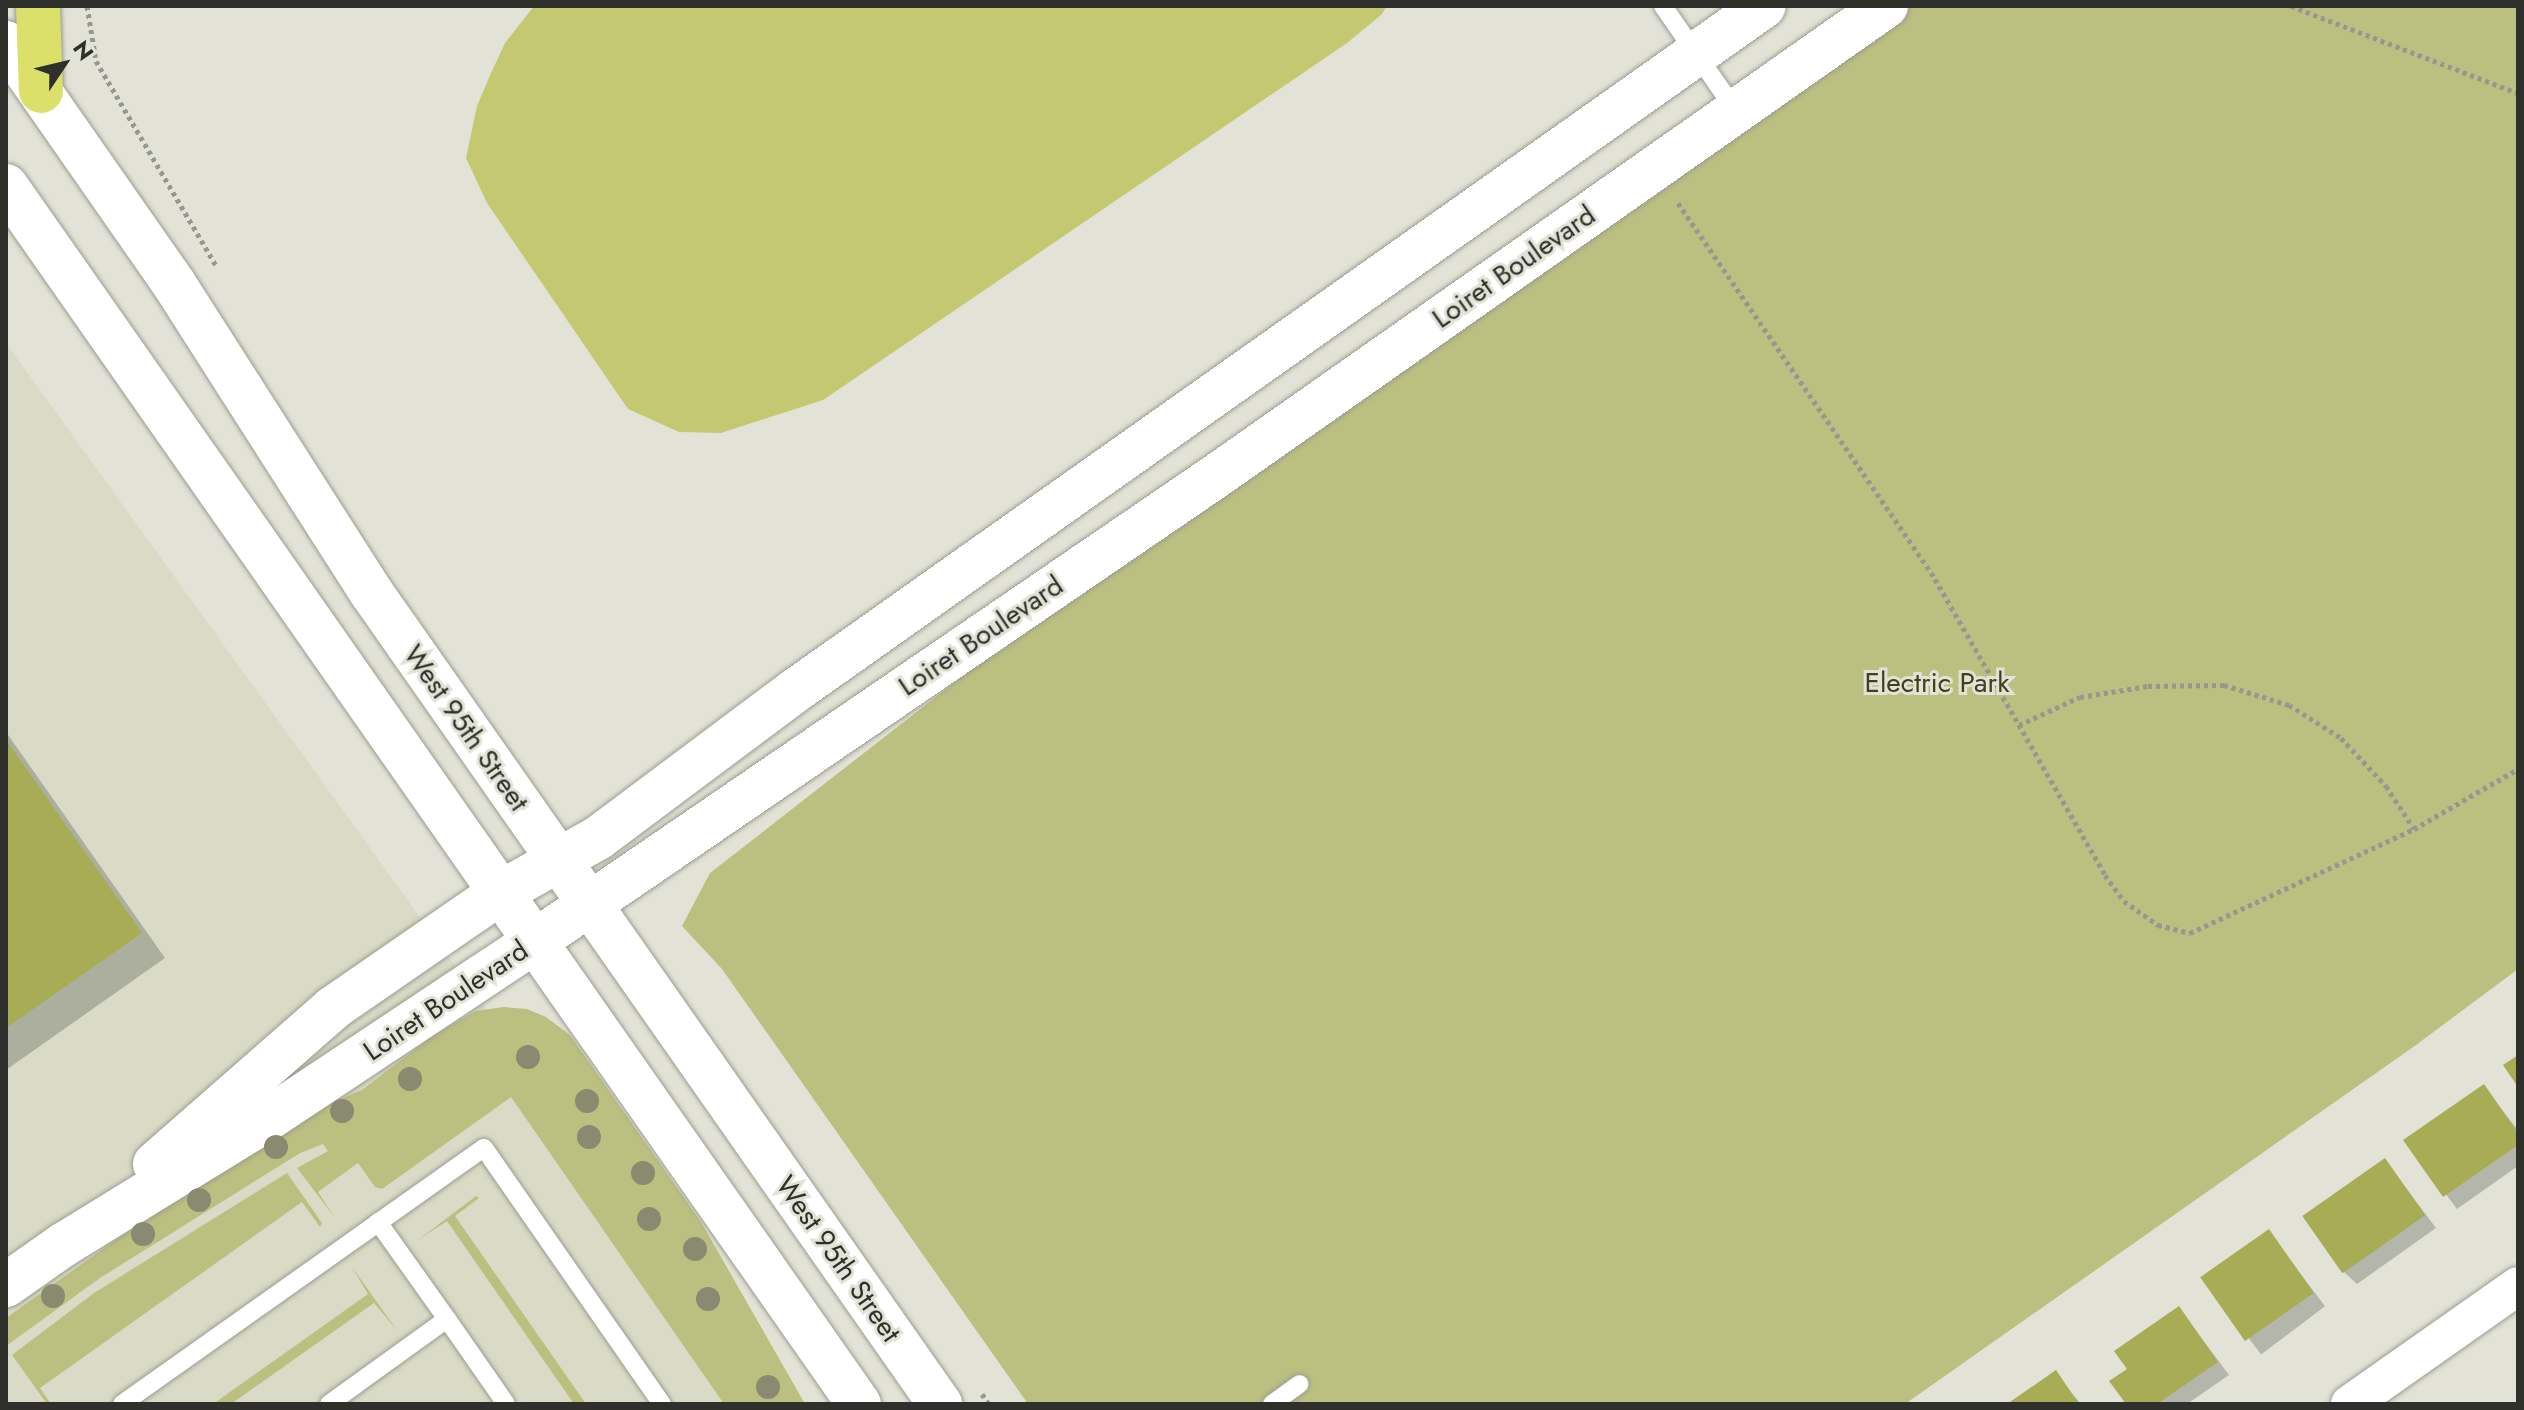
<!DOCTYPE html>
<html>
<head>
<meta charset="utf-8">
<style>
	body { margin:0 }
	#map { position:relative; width:2524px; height:1410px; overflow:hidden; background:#e2e3d6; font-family:Jost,sans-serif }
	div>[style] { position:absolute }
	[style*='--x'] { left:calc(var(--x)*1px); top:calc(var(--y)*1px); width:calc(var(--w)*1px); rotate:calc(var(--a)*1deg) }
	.built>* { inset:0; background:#d9dbc6 }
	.green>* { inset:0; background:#bbbf80 }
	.water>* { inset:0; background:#c4c871 }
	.shadow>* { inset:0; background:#0003; transform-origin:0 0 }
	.building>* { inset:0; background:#a8ac55; transform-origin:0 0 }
	.path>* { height:5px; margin-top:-2.5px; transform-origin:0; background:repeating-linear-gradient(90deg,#96978e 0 4px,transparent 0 8px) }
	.roads { filter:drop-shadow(0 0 2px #9b9c8f) drop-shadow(0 0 2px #9b9c8f) }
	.lane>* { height:18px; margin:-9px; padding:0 9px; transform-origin:9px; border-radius:9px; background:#fff }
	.street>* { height:38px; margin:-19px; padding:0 19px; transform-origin:19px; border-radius:19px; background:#fff }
	.secondary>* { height:44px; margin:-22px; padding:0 22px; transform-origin:22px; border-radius:22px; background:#fff }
	.highway>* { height:44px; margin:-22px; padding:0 22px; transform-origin:22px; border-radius:22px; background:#dbe06a }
	.trees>* { width:24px; height:24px; margin:-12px; border-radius:50%; background:#898a70 }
	span { translate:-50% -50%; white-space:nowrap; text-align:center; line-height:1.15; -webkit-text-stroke:6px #e2e3d6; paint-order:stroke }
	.street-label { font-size:28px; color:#2f302b }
	.park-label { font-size:28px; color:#40411c }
	.frame { position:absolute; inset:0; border:8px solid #2f302b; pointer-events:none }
	.north { position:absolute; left:24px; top:24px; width:80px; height:80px; -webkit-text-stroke:6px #e2e3d6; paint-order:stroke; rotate:55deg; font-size:22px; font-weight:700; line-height:32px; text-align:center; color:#2f302b }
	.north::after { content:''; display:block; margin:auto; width:28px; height:36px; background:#2f302b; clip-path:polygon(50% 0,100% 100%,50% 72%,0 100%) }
</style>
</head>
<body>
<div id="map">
	<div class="built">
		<div style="clip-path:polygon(6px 343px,771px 1404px,6px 1404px)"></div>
	</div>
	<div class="green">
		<div style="clip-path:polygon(1906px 6px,2518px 6px,2518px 969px,2416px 1045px,1905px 1404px,1028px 1404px,722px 969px,682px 926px,710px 873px,982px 661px)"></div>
		<div style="clip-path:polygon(503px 1007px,527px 1009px,546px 1017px,570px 1035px,701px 1222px,805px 1404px,724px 1404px,511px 1097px,382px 1189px,375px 1187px,358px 1163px,318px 1192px,335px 1218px,297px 1168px,328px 1151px,323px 1144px,300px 1153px,100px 1278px,6px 1346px,6px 1318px,273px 1128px,362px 1090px,434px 1035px,476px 1011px)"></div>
		<div style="clip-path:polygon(287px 1173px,322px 1223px,320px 1227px,302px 1202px,40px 1388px,51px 1404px,47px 1404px,12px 1355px,94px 1293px)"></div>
		<div style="clip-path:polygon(476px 1196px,479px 1198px,455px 1216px,586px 1404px,574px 1404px,447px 1221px,418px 1240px)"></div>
		<div style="clip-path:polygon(352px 1267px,396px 1329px,374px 1303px,231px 1404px,213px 1404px,368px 1294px)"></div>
	</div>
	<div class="water">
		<div style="clip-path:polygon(534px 6px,1387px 6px,1381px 15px,1347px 43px,823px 400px,721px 433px,679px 432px,628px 409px,487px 203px,466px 158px,477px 106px,491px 73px,505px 43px)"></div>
	</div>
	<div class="shadow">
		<div style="clip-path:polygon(6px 732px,165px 958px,6px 1070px)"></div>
		<div style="clip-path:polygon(2483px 1086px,2518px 1130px,2518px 1166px,2457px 1209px,2406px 1141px)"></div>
		<div style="clip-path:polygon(2385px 1160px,2436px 1228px,2357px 1284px,2344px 1272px)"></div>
		<div style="left:2269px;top:1232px;width:93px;height:80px;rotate:53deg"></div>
		<div style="clip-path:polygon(2179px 1308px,2229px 1375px,2187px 1404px,2128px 1404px,2129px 1369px)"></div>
		<div style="clip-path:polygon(2055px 1373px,2081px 1404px,2011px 1404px)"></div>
	</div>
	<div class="building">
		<div style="clip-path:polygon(6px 740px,142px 933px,6px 1028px)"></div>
		<div style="clip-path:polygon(2518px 1055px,2518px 1087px,2503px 1065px)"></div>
		<div style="clip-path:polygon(2484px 1084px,2518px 1133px,2518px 1145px,2443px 1197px,2403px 1140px)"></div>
		<div style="left:2385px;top:1158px;width:70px;height:101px;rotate:55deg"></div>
		<div style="left:2269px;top:1229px;width:78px;height:84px;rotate:55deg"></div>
		<div style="clip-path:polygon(2179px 1306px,2218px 1362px,2157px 1404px,2126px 1404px,2109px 1381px,2127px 1369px,2114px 1351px)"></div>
		<div style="clip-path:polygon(2056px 1370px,2079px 1404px,2007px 1404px)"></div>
	</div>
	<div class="path">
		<div style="--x:87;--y:6;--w:56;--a:80.7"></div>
		<div style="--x:96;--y:61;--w:239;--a:59.6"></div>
		<div style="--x:2291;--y:6;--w:243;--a:21"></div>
		<div style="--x:1678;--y:203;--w:455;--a:55.6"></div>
		<div style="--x:1935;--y:579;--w:341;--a:60.1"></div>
		<div style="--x:2105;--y:875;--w:32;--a:54"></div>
		<div style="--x:2124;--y:901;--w:42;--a:35.2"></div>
		<div style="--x:2158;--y:925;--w:33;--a:14"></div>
		<div style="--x:2190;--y:933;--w:247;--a:-24.9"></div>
		<div style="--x:2414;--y:829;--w:120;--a:-30"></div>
		<div style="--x:2019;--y:725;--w:67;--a:-24.7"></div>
		<div style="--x:2080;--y:697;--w:69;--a:-9.2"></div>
		<div style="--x:2148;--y:686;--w:76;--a:-0.8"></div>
		<div style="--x:2224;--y:685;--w:68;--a:17.1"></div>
		<div style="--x:2289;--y:705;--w:62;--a:32.4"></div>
		<div style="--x:2341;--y:738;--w:66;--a:46.8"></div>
		<div style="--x:2386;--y:786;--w:51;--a:56.9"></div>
		<div style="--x:982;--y:1394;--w:12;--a:55"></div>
	</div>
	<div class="roads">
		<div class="lane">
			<div style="--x:1663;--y:6;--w:128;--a:55.2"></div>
			<div style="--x:378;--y:1222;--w:119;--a:54.6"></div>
			<div style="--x:122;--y:1404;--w:443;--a:-35.3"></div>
			<div style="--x:484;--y:1148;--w:312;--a:55.2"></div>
			<div style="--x:329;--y:1404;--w:145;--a:-35.8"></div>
			<div style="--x:447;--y:1319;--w:103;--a:55.2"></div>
			<div style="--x:1272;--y:1404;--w:34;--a:-36"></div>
		</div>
		<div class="street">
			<div style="--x:2350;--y:1404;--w:205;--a:-35.1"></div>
		</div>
		<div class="secondary">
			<div style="--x:6;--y:43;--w:294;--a:55.1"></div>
			<div style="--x:174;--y:284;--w:366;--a:57.4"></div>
			<div style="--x:371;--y:592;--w:992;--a:54.98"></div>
			<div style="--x:6;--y:186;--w:1487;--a:55"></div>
			<div style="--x:155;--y:1164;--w:237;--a:-41.2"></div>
			<div style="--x:333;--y:1008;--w:203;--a:-34.6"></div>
			<div style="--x:500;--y:893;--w:112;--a:-29.3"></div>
			<div style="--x:598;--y:838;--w:247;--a:-36.8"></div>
			<div style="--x:796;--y:690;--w:1185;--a:-35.25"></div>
			<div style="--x:6;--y:1285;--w:70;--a:-35.1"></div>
			<div style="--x:63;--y:1245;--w:235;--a:-31.6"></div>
			<div style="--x:263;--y:1122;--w:325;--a:-33.6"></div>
			<div style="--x:534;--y:942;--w:830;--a:-34.34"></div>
			<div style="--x:1219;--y:474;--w:815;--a:-35.06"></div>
		</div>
		<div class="highway">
			<div style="--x:38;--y:6;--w:85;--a:88"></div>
		</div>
	</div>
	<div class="trees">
		<div style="left:528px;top:1057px"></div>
		<div style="left:410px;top:1079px"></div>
		<div style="left:587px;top:1101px"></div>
		<div style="left:342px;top:1111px"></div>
		<div style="left:589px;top:1137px"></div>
		<div style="left:276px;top:1147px"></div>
		<div style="left:643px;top:1173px"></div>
		<div style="left:199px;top:1200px"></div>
		<div style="left:649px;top:1219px"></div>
		<div style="left:143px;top:1234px"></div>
		<div style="left:695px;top:1249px"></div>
		<div style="left:53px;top:1296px"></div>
		<div style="left:708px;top:1299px"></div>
		<div style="left:768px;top:1387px"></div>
	</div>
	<div class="street-label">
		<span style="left:1514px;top:267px;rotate:-35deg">Loiret Boulevard</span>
		<span style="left:981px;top:636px;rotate:-34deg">Loiret Boulevard</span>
		<span style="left:466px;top:728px;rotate:55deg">West 95th Street</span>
		<span style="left:446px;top:1001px;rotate:-34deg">Loiret Boulevard</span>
		<span style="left:838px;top:1259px;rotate:55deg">West 95th Street</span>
	</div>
	<div class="park-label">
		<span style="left:1937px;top:683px">Electric Park</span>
	</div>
	<div class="frame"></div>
	<div class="north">N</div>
</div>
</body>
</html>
